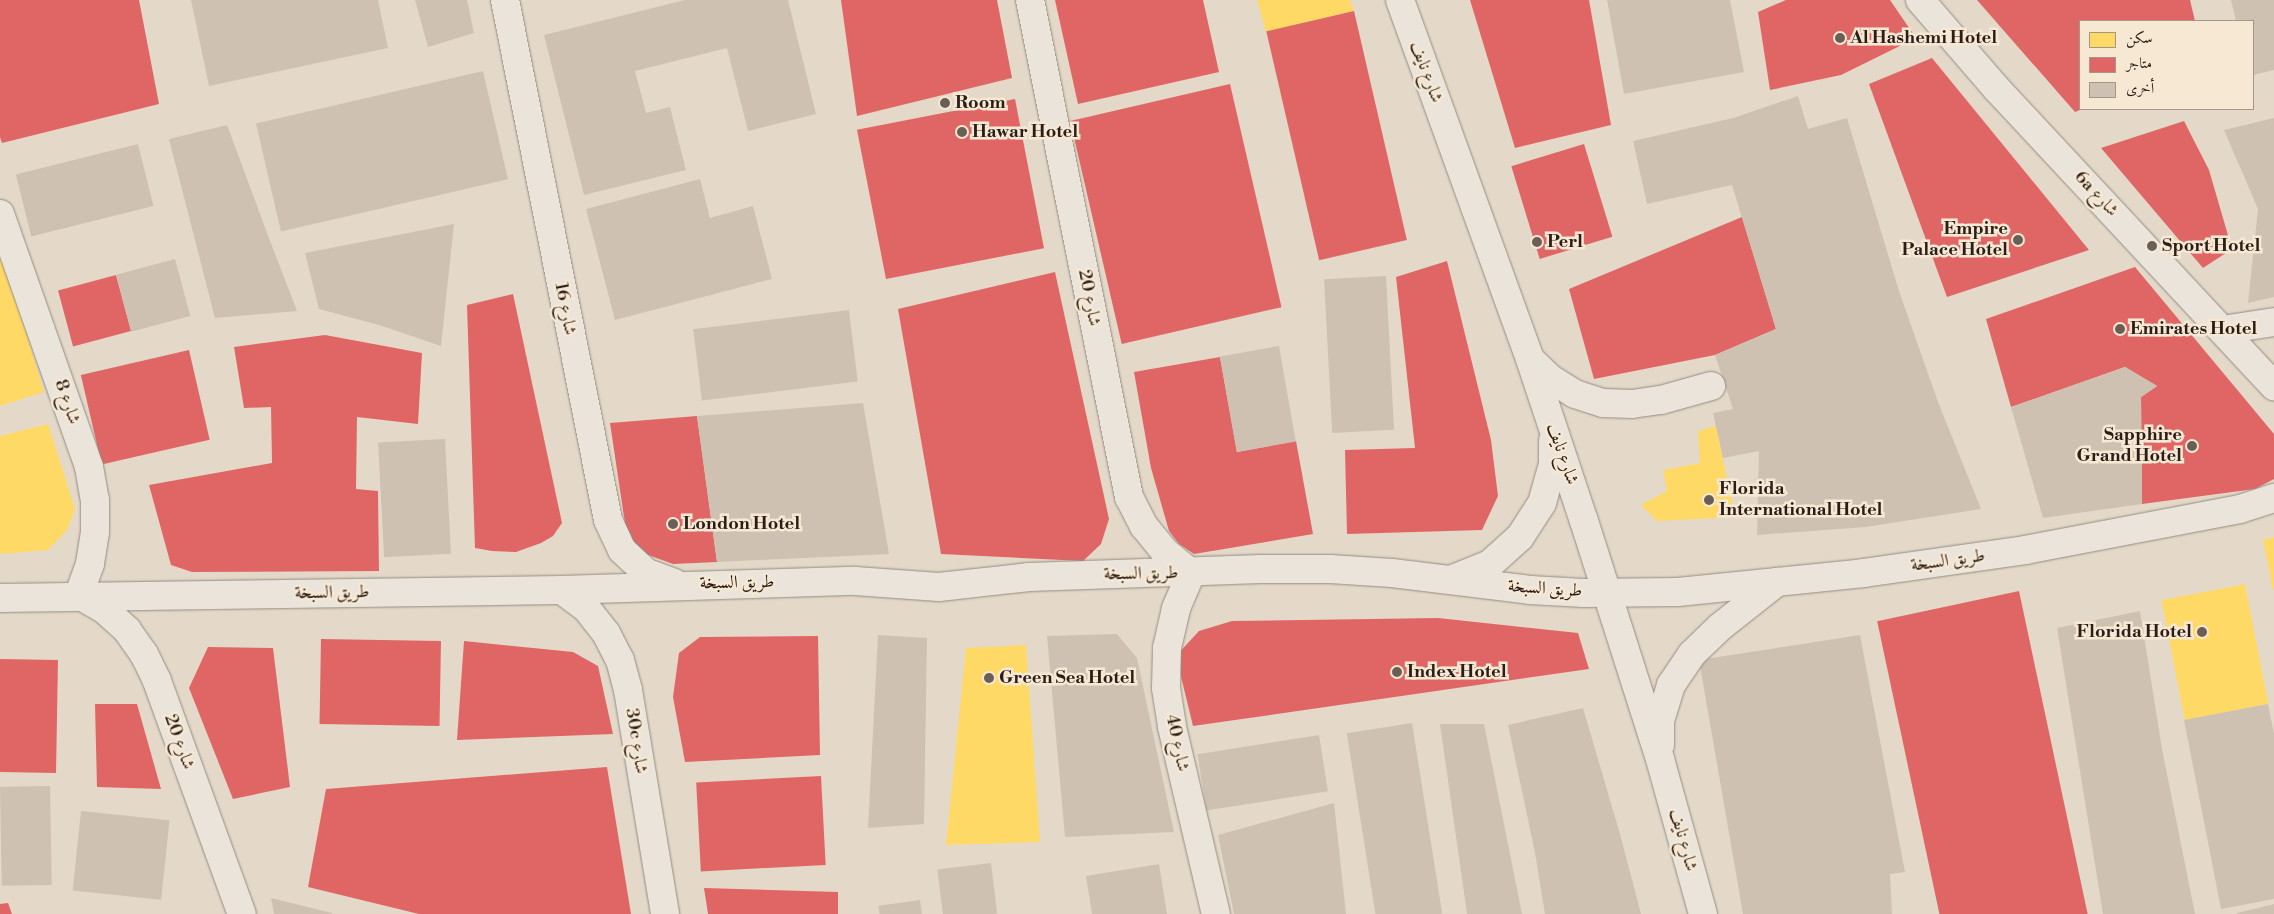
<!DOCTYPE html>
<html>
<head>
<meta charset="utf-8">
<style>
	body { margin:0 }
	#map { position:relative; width:2274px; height:914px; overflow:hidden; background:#e4d9c8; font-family:"Libre Bodoni",Amiri,serif }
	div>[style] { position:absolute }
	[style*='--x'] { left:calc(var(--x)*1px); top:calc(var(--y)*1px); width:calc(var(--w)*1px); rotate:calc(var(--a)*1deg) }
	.homes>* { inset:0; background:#ffd966; transform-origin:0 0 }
	.shops>* { inset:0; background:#e06666; transform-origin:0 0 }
	.building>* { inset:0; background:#cfc1b2; transform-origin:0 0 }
	.roads { filter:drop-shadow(0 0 1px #948c82) drop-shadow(0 0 1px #948c82) }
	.minor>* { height:28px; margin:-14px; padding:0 14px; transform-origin:14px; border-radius:14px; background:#eae4db }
	.dots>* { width:14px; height:14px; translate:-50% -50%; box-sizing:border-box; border:2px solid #f6e8d3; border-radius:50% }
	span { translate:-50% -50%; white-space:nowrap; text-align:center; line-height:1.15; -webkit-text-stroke:5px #f6e8d3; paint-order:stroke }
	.poi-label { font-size:18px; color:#2a1d17; font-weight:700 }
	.left { translate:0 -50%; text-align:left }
	.right { translate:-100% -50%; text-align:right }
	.street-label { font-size:18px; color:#2a1d17 }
	.legend { position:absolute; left:2079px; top:20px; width:175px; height:90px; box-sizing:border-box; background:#f6e8d3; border:1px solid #a49788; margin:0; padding:6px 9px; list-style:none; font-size:15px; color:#2a1d17 }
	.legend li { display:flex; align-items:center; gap:10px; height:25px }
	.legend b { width:25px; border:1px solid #a49788 }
</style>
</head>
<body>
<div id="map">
	<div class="homes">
		<div style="clip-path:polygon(1257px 0,1350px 0,1354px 11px,1266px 32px)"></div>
		<div style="clip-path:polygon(0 246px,44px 392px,0 406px)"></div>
		<div style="clip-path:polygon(48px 424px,75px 509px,67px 530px,48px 550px,0 554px,0 436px)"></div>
		<div style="clip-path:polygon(1716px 426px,1735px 517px,1657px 521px,1641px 505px,1667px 491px,1663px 470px,1700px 463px,1698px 431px)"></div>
		<div style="clip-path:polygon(2274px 537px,2274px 590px,2273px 590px,2263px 540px)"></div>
		<div style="left:2245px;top:584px;width:122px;height:85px;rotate:79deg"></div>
		<div style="clip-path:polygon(1026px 645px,1040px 842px,946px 845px,966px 648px)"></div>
	</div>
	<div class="shops">
		<div style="clip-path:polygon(0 0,139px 0,159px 104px,2px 143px,0 137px)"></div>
		<div style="clip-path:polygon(841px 0,997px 0,1012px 78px,857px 116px)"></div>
		<div style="clip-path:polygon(1055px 0,1203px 0,1219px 72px,1078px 104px)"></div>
		<div style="clip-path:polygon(1470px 0,1589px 0,1611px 125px,1515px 148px)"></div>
		<div style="clip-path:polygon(1786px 0,1890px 0,1916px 38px,1841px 75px,1770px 90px,1758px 12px)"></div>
		<div style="clip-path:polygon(1977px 0,2190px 0,2195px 21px,2080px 21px,2080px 110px,2075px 112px)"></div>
		<div style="left:1354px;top:11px;width:235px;height:90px;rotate:77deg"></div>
		<div style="clip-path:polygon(1932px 58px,2089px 250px,1947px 297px,1869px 84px)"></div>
		<div style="left:1230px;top:84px;width:229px;height:164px;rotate:77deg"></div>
		<div style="left:1015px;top:99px;width:152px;height:161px;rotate:79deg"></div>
		<div style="clip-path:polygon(2184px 121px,2209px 170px,2232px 249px,2203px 268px,2101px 148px)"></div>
		<div style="left:1584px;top:144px;width:97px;height:76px;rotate:73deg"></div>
		<div style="clip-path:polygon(1742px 217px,1776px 329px,1715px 355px,1594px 379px,1569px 289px)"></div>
		<div style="clip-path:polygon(1447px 261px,1491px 440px,1498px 496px,1482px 530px,1347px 534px,1345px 450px,1415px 448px,1396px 277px)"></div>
		<div style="clip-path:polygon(2135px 267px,2274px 434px,2274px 479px,2255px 489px,2142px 504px,2141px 397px,2157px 386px,2125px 367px,2011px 407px,1986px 319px)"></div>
		<div style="clip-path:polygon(1055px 272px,1109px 519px,1101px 544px,1083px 561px,941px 554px,898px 309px)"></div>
		<div style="left:116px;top:275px;width:58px;height:60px;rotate:75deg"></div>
		<div style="clip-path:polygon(513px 294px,562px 523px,553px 536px,541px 543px,516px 552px,492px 551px,475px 548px,467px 305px)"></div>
		<div style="clip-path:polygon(325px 335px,422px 353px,418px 424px,357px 417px,356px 489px,378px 491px,379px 571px,192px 572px,171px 565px,149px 485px,272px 463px,271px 407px,244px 408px,234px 347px)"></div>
		<div style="left:189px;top:350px;width:92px;height:111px;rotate:77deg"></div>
		<div style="clip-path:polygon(1220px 357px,1237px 452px,1296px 441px,1313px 534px,1194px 554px,1179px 544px,1169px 531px,1151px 468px,1134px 372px)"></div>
		<div style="clip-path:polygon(697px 416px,717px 562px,673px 564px,640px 552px,626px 530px,610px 423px)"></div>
		<div style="left:2019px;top:591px;width:331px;height:145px;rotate:78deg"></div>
		<div style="clip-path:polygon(1438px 618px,1578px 633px,1589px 669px,1193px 726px,1176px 656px,1199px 631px,1232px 621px)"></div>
		<div style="clip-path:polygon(818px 636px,820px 755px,685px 762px,673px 697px,679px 653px,700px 637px)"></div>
		<div style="left:321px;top:639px;width:120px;height:85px;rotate:1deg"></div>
		<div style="clip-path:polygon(464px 641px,573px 652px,598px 666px,613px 734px,457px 740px)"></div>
		<div style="clip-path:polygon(208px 647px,273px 648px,290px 787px,233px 799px,189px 688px)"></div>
		<div style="left:0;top:659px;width:58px;height:113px;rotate:1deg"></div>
		<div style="clip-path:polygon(95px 704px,137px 704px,161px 789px,97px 787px)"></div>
		<div style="clip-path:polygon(607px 767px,631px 914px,419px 914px,308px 887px,326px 789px)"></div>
		<div style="left:821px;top:776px;width:89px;height:125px;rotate:87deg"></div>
		<div style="clip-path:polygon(704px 888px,838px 892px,838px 914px,708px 914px)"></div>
		<div style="clip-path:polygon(8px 903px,12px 914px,0 914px,0 904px)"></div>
	</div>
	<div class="building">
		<div style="clip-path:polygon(191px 0,378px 0,388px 48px,209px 86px)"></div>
		<div style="clip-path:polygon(415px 0,467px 0,474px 33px,428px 47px)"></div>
		<div style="clip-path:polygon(685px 0,788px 0,816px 114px,748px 131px,727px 48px,635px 71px,646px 113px,670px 107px,686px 170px,584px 195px,544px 35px)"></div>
		<div style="clip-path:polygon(1607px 0,1730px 0,1744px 72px,1624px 94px)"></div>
		<div style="clip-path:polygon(2231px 0,2274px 0,2274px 70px,2253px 75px,2253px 21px,2236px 21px)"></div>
		<div style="left:483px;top:71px;width:111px;height:233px;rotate:77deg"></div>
		<div style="clip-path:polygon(1798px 96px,1808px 129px,1847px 118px,1899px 291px,1938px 402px,1981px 509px,1866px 527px,1757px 535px,1759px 451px,1723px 458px,1713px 413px,1733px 409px,1715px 355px,1776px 329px,1732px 185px,1647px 204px,1633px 141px,1733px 118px)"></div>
		<div style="clip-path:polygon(2274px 118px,2274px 297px,2248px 303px,2258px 209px,2224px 130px)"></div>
		<div style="clip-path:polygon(227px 125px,269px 238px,297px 311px,215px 318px,169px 139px)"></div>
		<div style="left:138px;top:144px;width:64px;height:126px;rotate:76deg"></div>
		<div style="clip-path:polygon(700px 179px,710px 218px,753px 206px,772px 279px,615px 320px,586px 209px)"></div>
		<div style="clip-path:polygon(454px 224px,441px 346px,379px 325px,319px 309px,305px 253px)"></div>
		<div style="left:175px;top:259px;width:59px;height:61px;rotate:75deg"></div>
		<div style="left:1386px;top:276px;width:154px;height:62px;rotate:87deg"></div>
		<div style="left:849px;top:310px;width:72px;height:157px;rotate:83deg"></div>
		<div style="left:1279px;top:346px;width:97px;height:60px;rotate:80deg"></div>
		<div style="clip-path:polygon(2125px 367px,2157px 386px,2141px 397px,2142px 504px,2043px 518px,2011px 407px)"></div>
		<div style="clip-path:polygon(863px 403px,889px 554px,717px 562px,697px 416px)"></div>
		<div style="left:445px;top:439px;width:115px;height:67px;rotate:87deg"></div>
		<div style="clip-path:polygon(2140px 611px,2162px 749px,2195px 914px,2103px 914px,2057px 628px)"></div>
		<div style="clip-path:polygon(1117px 634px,1137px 658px,1174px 832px,1065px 837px,1047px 636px)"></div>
		<div style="clip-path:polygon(878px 635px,927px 638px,924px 824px,868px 828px)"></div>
		<div style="clip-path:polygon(1860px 635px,1905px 872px,1890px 874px,1892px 914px,1743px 914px,1699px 660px)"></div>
		<div style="clip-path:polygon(2268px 704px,2274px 734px,2274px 899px,2221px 909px,2184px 720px)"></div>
		<div style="clip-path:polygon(1583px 708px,1620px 834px,1641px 914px,1545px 914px,1535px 853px,1508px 725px)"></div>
		<div style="left:1412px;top:723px;width:193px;height:66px;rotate:81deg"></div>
		<div style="clip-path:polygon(1440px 724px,1484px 724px,1522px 914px,1467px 914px)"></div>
		<div style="left:1319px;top:735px;width:57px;height:123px;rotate:81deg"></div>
		<div style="left:50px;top:786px;width:99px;height:50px;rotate:89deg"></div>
		<div style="clip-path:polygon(1334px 803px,1346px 914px,1234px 914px,1218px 835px)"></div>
		<div style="left:81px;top:811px;width:89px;height:80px;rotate:6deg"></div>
		<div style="left:991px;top:863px;width:51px;height:54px;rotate:83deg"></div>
		<div style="clip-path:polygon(1159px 864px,1167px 914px,1092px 914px,1086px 876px)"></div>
		<div style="clip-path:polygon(271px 898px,332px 913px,332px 914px,274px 914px)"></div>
		<div style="left:920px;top:900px;width:14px;height:42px;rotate:82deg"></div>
		<div style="clip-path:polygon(2274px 904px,2274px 914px,2237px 914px,2237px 913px)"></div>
	</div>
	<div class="roads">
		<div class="minor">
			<div style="--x:505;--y:0;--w:530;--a:78.8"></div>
			<div style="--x:608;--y:520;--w:33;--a:65"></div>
			<div style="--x:622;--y:550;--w:34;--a:43"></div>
			<div style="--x:647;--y:573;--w:29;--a:20"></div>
			<div style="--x:1030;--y:0;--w:507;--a:78.73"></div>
			<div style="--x:1129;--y:497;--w:33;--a:63"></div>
			<div style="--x:1144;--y:526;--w:33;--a:51"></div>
			<div style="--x:1165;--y:552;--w:33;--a:39"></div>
			<div style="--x:1191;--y:573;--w:39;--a:113"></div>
			<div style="--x:1176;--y:609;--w:40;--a:103"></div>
			<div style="--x:1167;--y:648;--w:40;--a:91.4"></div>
			<div style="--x:1166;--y:688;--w:39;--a:81"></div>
			<div style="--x:1172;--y:727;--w:192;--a:76.8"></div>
			<div style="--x:1400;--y:0;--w:382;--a:70.1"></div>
			<div style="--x:1530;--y:359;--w:171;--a:71.6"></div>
			<div style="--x:1584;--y:521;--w:250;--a:72.3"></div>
			<div style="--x:1660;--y:759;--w:161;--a:74.5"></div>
			<div style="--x:1920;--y:0;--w:116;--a:49.2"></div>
			<div style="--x:1996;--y:88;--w:408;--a:47"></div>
			<div style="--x:0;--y:214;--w:268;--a:70.6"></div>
			<div style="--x:89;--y:467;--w:34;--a:80"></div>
			<div style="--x:95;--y:500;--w:32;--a:90"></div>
			<div style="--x:95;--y:532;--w:32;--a:99"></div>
			<div style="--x:90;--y:564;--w:33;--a:110"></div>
			<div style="--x:79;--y:595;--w:30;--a:30"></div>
			<div style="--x:105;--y:610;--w:30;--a:42"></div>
			<div style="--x:127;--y:630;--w:29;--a:55"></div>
			<div style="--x:144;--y:654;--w:30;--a:64"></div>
			<div style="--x:157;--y:681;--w:248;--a:70"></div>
			<div style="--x:2222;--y:330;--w:53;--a:-8.7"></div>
			<div style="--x:1531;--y:360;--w:28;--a:44"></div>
			<div style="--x:1551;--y:379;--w:28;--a:32"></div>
			<div style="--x:1575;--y:394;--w:29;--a:18"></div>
			<div style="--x:1603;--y:403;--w:29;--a:2"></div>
			<div style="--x:1632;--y:404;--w:29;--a:-8"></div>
			<div style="--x:1661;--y:400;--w:52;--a:-15.6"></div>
			<div style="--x:1453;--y:579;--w:40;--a:-22"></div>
			<div style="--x:1490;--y:564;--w:40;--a:-42"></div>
			<div style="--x:1520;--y:537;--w:40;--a:-57.1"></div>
			<div style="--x:1542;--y:503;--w:41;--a:-74.2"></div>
			<div style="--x:1553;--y:464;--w:23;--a:-90"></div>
			<div style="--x:562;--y:590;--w:31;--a:37"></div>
			<div style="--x:587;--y:609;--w:31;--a:52"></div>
			<div style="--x:606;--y:633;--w:30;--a:63"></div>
			<div style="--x:620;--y:660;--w:31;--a:75"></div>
			<div style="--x:628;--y:690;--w:227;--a:80.6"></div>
			<div style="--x:0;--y:598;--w:562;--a:-0.82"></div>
			<div style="--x:562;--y:590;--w:293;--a:-1.8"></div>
			<div style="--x:855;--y:581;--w:84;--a:4.1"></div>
			<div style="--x:939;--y:587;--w:91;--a:-6.3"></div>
			<div style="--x:1029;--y:577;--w:232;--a:-2"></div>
			<div style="--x:1261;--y:569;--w:69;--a:0"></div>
			<div style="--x:1330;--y:569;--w:62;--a:3.7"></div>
			<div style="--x:1392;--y:573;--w:139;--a:7"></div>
			<div style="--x:1530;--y:590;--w:54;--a:3.2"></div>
			<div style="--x:1584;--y:593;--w:94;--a:-0.6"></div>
			<div style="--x:1678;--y:592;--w:187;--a:-5.8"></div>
			<div style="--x:1864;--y:573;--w:163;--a:-8.1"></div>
			<div style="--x:2025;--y:550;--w:219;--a:-10.8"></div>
			<div style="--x:2240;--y:509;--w:36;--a:-18"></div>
			<div style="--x:1660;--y:745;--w:24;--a:-90"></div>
			<div style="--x:1660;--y:721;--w:38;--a:-73"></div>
			<div style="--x:1671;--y:685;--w:37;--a:-56"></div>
			<div style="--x:1692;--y:654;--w:39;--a:-44"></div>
			<div style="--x:1720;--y:627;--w:73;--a:-38.3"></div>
		</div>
	</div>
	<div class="dots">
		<div style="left:1840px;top:38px;background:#6b5f55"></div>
		<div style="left:945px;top:103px;background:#6b5f55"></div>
		<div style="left:962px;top:132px;background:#6b5f55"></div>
		<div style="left:2018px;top:240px;background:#6b5f55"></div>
		<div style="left:1537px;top:242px;background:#6b5f55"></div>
		<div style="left:2152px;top:246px;background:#6b5f55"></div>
		<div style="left:2120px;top:329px;background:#6b5f55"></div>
		<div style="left:2192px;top:446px;background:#6b5f55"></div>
		<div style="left:1709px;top:500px;background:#6b5f55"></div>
		<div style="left:673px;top:524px;background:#6b5f55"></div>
		<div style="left:2202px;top:632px;background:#6b5f55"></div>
		<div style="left:1397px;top:672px;background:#6b5f55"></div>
		<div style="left:989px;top:678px;background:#6b5f55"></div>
	</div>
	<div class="poi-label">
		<span class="left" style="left:1850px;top:38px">Al Hashemi Hotel</span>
		<span class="left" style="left:955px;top:103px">Room</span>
		<span class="left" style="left:972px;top:132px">Hawar Hotel</span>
		<span class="right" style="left:2008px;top:240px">Empire<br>Palace Hotel</span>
		<span class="left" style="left:1547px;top:242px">Perl</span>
		<span class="left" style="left:2162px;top:246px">Sport Hotel</span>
		<span class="left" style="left:2130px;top:329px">Emirates Hotel</span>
		<span class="right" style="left:2182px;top:446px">Sapphire<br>Grand Hotel</span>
		<span class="left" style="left:1719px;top:500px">Florida<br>International Hotel</span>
		<span class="left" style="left:683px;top:524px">London Hotel</span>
		<span class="right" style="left:2192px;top:632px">Florida Hotel</span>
		<span class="left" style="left:1407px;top:672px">Index Hotel</span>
		<span class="left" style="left:999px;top:678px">Green Sea Hotel</span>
	</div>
	<div class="street-label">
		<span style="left:1426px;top:72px;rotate:70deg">شارع نايف</span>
		<span style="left:2096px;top:194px;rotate:47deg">6a شارع</span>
		<span style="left:1089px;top:298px;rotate:79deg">شارع 20</span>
		<span style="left:565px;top:309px;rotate:79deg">شارع 16</span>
		<span style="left:67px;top:402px;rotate:71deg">شارع 8</span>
		<span style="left:1562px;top:454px;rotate:71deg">شارع نايف</span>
		<span style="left:1948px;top:561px;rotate:-8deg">طريق السبخة</span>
		<span style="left:1141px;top:574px;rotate:-1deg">طريق السبخة</span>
		<span style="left:737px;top:583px;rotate:-1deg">طريق السبخة</span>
		<span style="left:1545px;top:589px;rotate:4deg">طريق السبخة</span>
		<span style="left:332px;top:593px;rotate:-1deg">طريق السبخة</span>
		<span style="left:636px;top:741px;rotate:81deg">30c شارع</span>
		<span style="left:179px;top:742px;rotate:70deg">شارع 20</span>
		<span style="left:1177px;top:743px;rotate:78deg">شارع 40</span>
		<span style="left:1683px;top:840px;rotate:75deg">شارع نايف</span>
	</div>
	<ul class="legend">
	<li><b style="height:14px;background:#ffd966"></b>سكن</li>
	<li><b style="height:14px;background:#e06666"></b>متاجر</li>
	<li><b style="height:14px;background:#cfc1b2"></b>أخرى</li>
	</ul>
</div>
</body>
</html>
